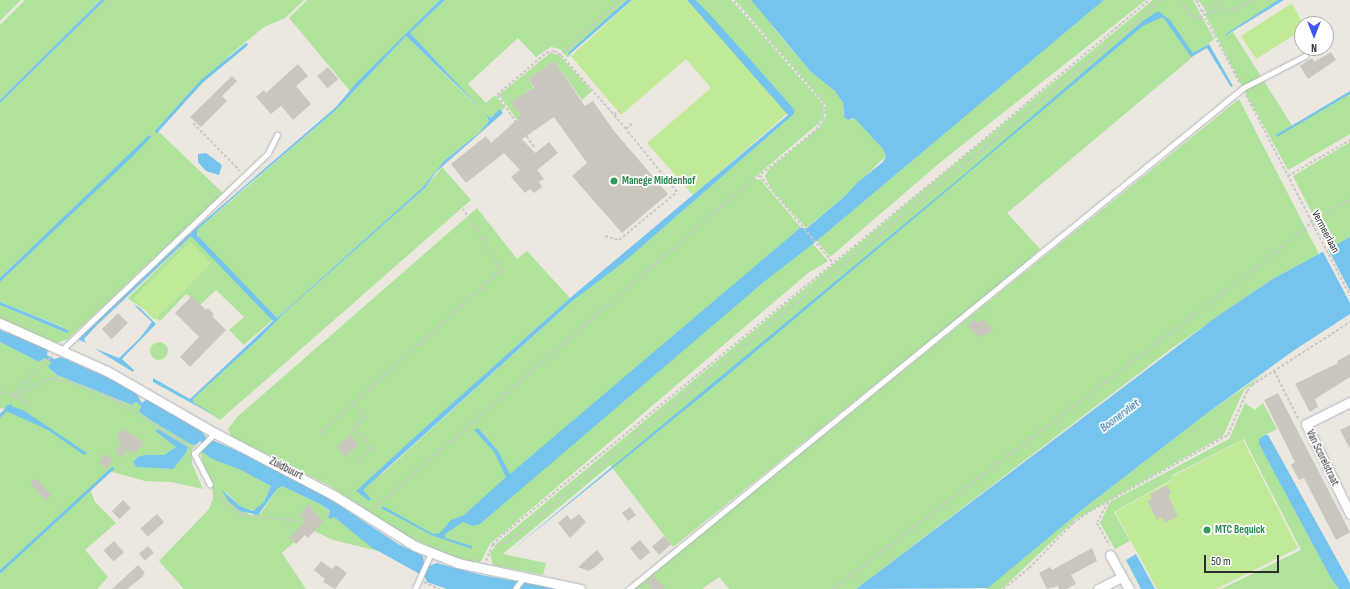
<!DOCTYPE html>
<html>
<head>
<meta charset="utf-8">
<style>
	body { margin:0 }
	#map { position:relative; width:1350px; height:589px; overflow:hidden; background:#ede8df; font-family:"Sofia Sans Condensed",sans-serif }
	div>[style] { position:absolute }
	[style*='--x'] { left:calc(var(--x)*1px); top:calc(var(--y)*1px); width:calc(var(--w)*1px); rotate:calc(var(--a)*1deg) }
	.green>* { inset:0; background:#afe39c }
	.round { border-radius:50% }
	.pitch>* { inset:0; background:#c1ea98; transform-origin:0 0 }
	.water>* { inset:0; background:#74c4ed }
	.pier>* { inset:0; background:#ede8df }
	.stream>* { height:3px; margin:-1.5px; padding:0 1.5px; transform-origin:1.5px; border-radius:1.5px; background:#74c4ed }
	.building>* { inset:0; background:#c9c6bd; transform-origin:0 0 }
	.path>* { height:2px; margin-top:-1px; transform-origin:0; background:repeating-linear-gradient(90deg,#c8c8c8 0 3px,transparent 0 5px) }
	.roads { filter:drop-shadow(0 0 1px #b2b4bf) drop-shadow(0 0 1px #b2b4bf) }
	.service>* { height:4.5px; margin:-2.25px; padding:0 2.25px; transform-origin:2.25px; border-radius:2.25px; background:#fff }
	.minor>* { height:9px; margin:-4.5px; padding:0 4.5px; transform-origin:4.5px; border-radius:4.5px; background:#fff }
	.dots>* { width:11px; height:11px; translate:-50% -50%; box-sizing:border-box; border:2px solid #fff; border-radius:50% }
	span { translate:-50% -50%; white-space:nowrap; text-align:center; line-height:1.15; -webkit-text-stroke:3.5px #fff; paint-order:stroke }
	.leisure-label { font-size:11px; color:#27864d; font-weight:700 }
	.left { translate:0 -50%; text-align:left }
	.street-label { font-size:11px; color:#2c2c2c }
	.water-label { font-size:12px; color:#10619c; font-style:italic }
	.north { position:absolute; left:1294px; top:16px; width:40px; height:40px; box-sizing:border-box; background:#fff; border:1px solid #ababab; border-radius:50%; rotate:180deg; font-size:11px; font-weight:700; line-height:16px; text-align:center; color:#2c2c2c }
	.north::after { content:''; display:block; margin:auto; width:14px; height:18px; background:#4256f7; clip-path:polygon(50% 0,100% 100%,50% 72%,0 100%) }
	.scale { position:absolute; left:1204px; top:555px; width:75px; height:18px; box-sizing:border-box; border:2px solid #2c2c2c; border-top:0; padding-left:5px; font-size:12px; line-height:14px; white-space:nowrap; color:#2c2c2c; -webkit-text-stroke:3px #fff; paint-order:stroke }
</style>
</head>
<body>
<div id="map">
	<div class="green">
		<div style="clip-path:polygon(0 0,21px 0,0 21px)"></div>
		<div style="clip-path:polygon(25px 0,101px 0,0 100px,0 25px)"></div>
		<div style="clip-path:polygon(105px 0,304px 0,285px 18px,264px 27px,231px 54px,157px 130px,223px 193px,68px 339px,57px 343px,0 319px,0 305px,67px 333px,61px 326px,0 302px,0 282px,151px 136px,0 278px,0 103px)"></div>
		<div style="clip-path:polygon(307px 0,440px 0,350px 91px,289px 18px)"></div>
		<div style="clip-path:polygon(445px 0,627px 0,569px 53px,571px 56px,567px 57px,560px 49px,551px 47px,536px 57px,518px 38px,468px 84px,486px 103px,495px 95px,505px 108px,491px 118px,486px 117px,489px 121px,480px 132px,444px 161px,423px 187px,277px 318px,201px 241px,196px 231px,336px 110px,406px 36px,481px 110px,410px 33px)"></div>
		<div style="clip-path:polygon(696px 0,731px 0,823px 104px,824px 114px,819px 123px,753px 179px,761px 180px,802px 229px,507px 477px,813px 244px,828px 261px,808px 273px,490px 544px,481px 561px,476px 563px,445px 554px,407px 536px,328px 485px,232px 437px,228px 429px,237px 417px,477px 208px,517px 259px,527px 251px,570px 298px,365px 483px,382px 474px,570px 303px,624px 262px,794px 114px,795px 110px)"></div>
		<div style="clip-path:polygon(735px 0,751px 0,759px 7px,776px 31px,811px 72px,835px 91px,843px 103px,843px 114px,851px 120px,854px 118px,883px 149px,886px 156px,845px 196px,806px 228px,771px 189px,765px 176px,769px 169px,820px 127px,826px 116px,825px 104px)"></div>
		<div style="clip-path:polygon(1104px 0,1146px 0,942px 161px,830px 257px,817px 241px,821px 237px)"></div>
		<div style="clip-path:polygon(1153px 0,1193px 0,1214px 39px,1007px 213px,1040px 249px,1019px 269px,673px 547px,610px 465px,503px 554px,546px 563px,543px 575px,493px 565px,490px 553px,497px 543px)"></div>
		<div style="clip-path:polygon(1198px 0,1279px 0,1225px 35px,1233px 32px,1293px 127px,1350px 94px,1350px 134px,1288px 170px,1245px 92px,1205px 14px,1206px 11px)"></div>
		<div style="clip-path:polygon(550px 53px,559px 55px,592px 91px,582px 100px,554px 61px,528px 79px,533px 87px,512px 102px,532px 133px,528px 135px,499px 95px)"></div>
		<div style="clip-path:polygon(1239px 99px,1319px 254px,1271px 280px,1171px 349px,856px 589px,729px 589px,719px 577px,702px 589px,633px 589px)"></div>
		<div style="clip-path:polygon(1350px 142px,1350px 237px,1330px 248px,1293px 176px)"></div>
		<div style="clip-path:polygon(442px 167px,471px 200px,220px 420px,193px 402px,193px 399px,261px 337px,285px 312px,426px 187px)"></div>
		<div style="clip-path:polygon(193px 234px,274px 319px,244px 345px,229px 330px,244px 317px,216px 290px,200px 305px,186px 294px,160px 321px,128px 298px)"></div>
		<div style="clip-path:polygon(evenodd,0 342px,39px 362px,45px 358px,51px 362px,48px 367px,57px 375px,132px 405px,136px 402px,141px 406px,139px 412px,152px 421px,190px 444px,196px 445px,192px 450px,192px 464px,203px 489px,171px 482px,145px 481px,112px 472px,107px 473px,90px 489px,95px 502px,116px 523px,85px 550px,108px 577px,97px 589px,0 589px,0 414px,5px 409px,0 408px,0 342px,158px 429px,188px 447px,186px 453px,172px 469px,136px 467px,133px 462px,138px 457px,164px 455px,176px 447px,155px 431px,158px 429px)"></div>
		<div class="round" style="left:150px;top:342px;width:18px;height:18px"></div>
		<div style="clip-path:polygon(1268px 371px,1244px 390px,1223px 436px,1076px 519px,1005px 586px,1001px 589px,986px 589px,1083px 509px,1206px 414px)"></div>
		<div style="clip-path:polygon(1245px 403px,1255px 410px,1263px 403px,1277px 429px,1265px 435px,1259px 444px,1339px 589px,1221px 589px,1301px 550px,1244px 439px,1173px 475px,1171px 480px,1114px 512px,1130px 541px,1115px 549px,1100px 523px,1110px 502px,1229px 439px)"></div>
		<div style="clip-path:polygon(201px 451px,212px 459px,241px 470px,271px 486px,264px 502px,255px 511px,240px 506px,225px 491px,228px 501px,250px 515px,261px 513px,277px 489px,282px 486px,320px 504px,330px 512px,328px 515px,330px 519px,334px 517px,378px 551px,333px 540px,306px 527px,302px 535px,282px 553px,306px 589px,184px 589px,159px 561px,209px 509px,213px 499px,212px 483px,203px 466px)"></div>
	</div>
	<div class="pitch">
		<div style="clip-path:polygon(632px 0,687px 0,788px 113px,693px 195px,647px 143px,711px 88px,686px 59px,621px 115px,571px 56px)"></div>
		<div style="clip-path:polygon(1292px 3px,1303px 24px,1302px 30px,1256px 59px,1241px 36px)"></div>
		<div style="left:190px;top:242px;width:30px;height:80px;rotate:45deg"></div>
		<div style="clip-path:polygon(1243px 440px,1298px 548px,1216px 589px,1157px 589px,1115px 512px,1171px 481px,1173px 476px)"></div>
	</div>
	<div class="water">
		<div style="clip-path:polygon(101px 0,105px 0,0 103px,0 100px)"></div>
		<div style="clip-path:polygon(440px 0,445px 0,410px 33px,481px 109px,406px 36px,336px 110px,248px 185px,197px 230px,197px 235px,277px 318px,423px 187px,444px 161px,480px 132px,489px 121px,486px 115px,491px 118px,500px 109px,503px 113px,436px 172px,426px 187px,285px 312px,261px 337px,193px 399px,193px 402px,217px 417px,153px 382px,153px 378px,190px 399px,273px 321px,191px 236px,96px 326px,84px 339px,86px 343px,78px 339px,196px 228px,336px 107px,356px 83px)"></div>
		<div style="clip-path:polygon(627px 0,632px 0,569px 55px,568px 53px)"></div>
		<div style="clip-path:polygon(687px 0,696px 0,715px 20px,786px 100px,795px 110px,794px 114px,624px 262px,570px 303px,363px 490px,371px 499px,369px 501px,356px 491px,419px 433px,570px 298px,788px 115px)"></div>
		<div style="clip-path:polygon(751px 0,1104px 0,813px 244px,765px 281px,480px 524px,472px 526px,463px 522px,445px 534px,445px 538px,472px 546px,472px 549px,431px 535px,381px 508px,383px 506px,433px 534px,440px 533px,451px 520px,464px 515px,506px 477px,494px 452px,474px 430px,478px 428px,498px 451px,510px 474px,800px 228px,807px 228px,845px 196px,858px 182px,883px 162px,886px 156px,883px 149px,854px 118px,848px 120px,844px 117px,843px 103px,835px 91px,811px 72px)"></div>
		<div style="clip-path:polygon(1278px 0,1284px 0,1225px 36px,1226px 34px)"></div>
		<div style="clip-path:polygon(1158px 11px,1170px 20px,1193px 53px,1209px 44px,1233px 86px,1231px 87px,1207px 48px,1191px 57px,1163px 17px,1143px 26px,723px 379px,507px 554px,967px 172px,1144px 20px)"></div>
		<div style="clip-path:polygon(1350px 91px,1350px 94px,1277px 137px,1276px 135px)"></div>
		<div style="clip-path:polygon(149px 135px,151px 137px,132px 157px,0 282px,0 278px)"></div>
		<div style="clip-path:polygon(206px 153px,222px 165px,219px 175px,206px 171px,198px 162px,198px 154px)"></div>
		<div style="clip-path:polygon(1350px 237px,1350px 314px,1293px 351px,1206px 414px,1083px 509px,988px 588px,856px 589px,1215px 318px,1271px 280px)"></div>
		<div style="clip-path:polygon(0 302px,57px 325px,69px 331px,67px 333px,0 305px)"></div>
		<div style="clip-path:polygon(133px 304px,140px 308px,156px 324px,122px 359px,134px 370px,133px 372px,94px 348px,119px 358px,140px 338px,152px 322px)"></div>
		<div style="clip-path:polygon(0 330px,48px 349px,47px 355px,54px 359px,61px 357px,111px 379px,136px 393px,142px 403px,147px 399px,164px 408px,202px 432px,209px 441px,214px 441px,240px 452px,324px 495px,398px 544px,423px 556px,424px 563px,429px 566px,437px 563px,481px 575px,560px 589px,447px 589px,427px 582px,425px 577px,371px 547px,334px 517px,330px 519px,328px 517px,330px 511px,320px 504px,282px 486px,277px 489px,258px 515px,240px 511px,228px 501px,222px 490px,240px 506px,253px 511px,264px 502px,271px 486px,241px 470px,212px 459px,201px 451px,204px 445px,200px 441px,196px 445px,190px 444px,152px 421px,139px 412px,141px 406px,136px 402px,132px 405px,57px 375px,48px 367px,51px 362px,45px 358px,39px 362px,0 342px)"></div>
		<div style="clip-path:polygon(7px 405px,23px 410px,87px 453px,84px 455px,48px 430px,4px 410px)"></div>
		<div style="clip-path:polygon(158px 429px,188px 447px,186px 453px,173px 469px,136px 467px,133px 462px,138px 457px,145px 455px,164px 455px,176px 447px,155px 431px)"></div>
		<div style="clip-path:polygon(1265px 435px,1268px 435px,1350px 583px,1350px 589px,1339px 589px,1331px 578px,1259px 444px,1259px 439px)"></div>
		<div style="clip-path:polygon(1136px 554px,1155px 589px,1141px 589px,1126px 560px)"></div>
	</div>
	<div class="pier">
		<div style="clip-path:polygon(1327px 247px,1350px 291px,1350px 303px,1322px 250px)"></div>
	</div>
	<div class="stream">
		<div style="--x:156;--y:131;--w:67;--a:-48"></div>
		<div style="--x:201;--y:81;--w:58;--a:-39.4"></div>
		<div style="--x:0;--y:415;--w:14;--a:-45"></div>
		<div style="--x:0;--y:571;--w:152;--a:-42.6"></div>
	</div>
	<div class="building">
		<div style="clip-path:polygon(1331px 52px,1336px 60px,1308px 79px,1300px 66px,1312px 58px,1314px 62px)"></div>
		<div style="clip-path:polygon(554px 61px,585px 106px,593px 101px,614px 131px,668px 194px,622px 233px,572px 176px,587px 163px,554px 117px,522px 139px,535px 153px,549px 142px,558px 153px,537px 170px,544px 179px,539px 182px,542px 187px,534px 193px,530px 189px,525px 193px,511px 177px,520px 170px,504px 153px,466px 183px,451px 164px,486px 136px,491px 143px,521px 116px,511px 102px,534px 87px,528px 79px)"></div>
		<div style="clip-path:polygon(298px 64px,308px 76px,296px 86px,311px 104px,293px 120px,281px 106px,271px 114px,256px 97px,264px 90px,266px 93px)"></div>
		<div style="left:328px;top:67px;width:16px;height:14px;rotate:50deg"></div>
		<div style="clip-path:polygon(232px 76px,237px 81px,222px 96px,227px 101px,201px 127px,190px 117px)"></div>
		<div style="clip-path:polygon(192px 296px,206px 310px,208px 308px,214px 314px,212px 316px,226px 330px,190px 367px,180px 357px,199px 337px,175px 313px)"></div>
		<div style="left:118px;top:313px;width:14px;height:23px;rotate:45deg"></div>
		<div style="clip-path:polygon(983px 318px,993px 330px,983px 337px,981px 334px,977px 337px,967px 325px,974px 319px,977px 323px)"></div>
		<div style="clip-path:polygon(1350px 354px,1350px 377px,1315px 399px,1318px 407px,1310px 412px,1295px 384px,1338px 363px,1337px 361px)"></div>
		<div style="clip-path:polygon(1278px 393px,1350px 532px,1336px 540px,1304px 478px,1299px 480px,1291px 465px,1295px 462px,1264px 400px)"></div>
		<div style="clip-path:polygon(1350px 425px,1350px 449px,1340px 430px)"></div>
		<div style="clip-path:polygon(123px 429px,144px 442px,134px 454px,128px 450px,121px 457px,115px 452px,122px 443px,116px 438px)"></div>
		<div style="left:350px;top:435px;width:13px;height:18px;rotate:48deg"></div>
		<div style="left:105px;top:454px;width:10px;height:11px;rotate:37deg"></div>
		<div style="left:36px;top:478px;width:23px;height:8px;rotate:49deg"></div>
		<div style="clip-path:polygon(1167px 485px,1171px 492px,1169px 497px,1178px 516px,1165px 523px,1162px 517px,1157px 520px,1147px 501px,1152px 498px,1150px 494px)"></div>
		<div style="left:123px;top:500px;width:11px;height:16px;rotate:45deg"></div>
		<div style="clip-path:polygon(309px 504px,323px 522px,308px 538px,305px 535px,296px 544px,289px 538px,305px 521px,299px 515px)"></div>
		<div style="left:630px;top:507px;width:10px;height:10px;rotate:53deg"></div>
		<div style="left:157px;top:514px;width:11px;height:22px;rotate:49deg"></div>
		<div style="clip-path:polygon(579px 514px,586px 522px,570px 538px,558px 523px,567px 515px,571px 520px)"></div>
		<div style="left:664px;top:536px;width:11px;height:16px;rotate:49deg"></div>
		<div style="left:640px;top:540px;width:16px;height:13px;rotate:50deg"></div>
		<div style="left:114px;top:541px;width:15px;height:14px;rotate:48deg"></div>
		<div style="left:148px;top:546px;width:9px;height:12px;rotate:49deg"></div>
		<div style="clip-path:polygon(1092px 548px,1097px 561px,1071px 575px,1076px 584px,1066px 589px,1059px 589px,1058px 586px,1047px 589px,1039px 573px,1050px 567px,1052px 570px)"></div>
		<div style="clip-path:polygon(597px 550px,604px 559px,594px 568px,588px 571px,578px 567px)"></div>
		<div style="clip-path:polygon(321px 561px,332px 569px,336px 565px,347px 573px,335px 589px,323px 582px,325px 579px,314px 570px)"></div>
		<div style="clip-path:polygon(138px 565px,145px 573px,142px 577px,127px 589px,112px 589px)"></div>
		<div style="clip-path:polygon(654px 576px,665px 589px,652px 589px,646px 582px)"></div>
	</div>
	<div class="path">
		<div style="--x:620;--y:0;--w:81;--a:137"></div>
		<div style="--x:561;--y:55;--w:80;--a:48.5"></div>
		<div style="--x:614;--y:115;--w:11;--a:-41"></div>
		<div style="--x:1181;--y:0;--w:19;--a:55"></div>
		<div style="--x:1192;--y:16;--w:8;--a:14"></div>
		<div style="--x:1200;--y:18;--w:13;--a:-27"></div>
		<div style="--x:1212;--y:12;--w:24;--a:-7"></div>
		<div style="--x:1236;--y:9;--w:19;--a:-28"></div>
		<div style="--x:1196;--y:0;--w:93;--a:62.3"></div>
		<div style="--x:1202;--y:12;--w:22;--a:-32"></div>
		<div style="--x:1246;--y:95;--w:226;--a:62.6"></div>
		<div style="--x:614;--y:115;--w:18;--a:49"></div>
		<div style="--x:626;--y:129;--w:9;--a:-41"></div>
		<div style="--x:193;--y:123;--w:67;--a:45.6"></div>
		<div style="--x:534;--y:147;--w:64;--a:-125.4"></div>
		<div style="--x:497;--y:95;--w:65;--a:-40.6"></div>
		<div style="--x:546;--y:53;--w:8;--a:-14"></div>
		<div style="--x:554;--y:51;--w:8;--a:30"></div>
		<div style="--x:759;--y:175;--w:115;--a:49.9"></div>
		<div style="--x:1288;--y:176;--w:72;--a:-30.1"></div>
		<div style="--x:605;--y:236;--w:15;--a:16"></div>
		<div style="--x:619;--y:240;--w:75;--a:-39.6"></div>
		<div style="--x:677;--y:192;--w:81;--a:-129"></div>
		<div style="--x:1274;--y:371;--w:55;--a:63"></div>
		<div style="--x:0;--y:392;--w:16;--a:15"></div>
		<div style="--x:15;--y:396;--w:40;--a:-26.6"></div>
		<div style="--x:51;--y:378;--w:19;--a:12"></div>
		<div style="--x:70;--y:382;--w:48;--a:21.8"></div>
		<div style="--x:115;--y:400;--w:89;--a:32.1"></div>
		<div style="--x:29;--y:403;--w:19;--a:-155"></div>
		<div style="--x:12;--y:395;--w:56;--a:-44.3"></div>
		<div style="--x:353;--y:404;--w:18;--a:47"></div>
		<div style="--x:365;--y:417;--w:16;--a:137"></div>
		<div style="--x:353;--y:428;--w:27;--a:48"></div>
		<div style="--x:371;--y:448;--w:19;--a:133"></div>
		<div style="--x:320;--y:433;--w:244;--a:-42"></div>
		<div style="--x:501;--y:270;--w:72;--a:-121.9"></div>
		<div style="--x:214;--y:489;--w:20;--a:49"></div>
		<div style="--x:227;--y:504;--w:19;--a:36"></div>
		<div style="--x:242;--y:515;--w:58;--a:5.9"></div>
		<div style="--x:1108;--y:502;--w:24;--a:118"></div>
		<div style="--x:1097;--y:523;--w:26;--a:61"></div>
		<div style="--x:373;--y:509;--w:468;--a:-41"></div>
		<div style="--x:726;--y:202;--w:115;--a:-38.7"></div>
		<div style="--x:816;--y:130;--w:13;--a:-58"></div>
		<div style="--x:823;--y:119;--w:9;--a:-77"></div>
		<div style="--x:825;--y:110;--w:9;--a:-108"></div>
		<div style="--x:822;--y:101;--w:135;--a:-131.4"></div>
		<div style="--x:492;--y:545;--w:14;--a:-8"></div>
		<div style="--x:506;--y:543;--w:852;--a:-39.57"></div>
		<div style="--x:486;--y:561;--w:17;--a:-69"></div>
		<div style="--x:492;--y:545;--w:19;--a:-43"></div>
		<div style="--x:506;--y:532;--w:585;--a:-39.38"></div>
		<div style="--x:958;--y:161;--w:250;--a:-40.1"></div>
		<div style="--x:424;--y:582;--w:17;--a:25"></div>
		<div style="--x:832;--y:589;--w:558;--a:-37.14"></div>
		<div style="--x:1277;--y:252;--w:45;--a:-40.5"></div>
		<div style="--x:1311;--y:223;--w:46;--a:-31.6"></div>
		<div style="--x:1003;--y:589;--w:33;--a:-39"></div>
		<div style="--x:1029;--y:568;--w:63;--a:-45.6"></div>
		<div style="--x:1073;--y:523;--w:19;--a:-35"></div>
		<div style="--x:1089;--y:512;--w:159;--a:-29"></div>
		<div style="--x:1228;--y:435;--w:48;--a:-66.6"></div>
		<div style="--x:1247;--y:391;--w:8;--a:-50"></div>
		<div style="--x:1252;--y:385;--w:117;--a:-32.7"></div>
	</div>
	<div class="roads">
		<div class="service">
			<div style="--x:62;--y:350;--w:285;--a:-43.7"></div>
			<div style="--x:268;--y:153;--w:20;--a:-63"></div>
			<div style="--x:210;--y:485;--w:35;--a:-117"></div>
			<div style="--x:194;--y:454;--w:30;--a:-45"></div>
			<div style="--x:415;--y:589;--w:39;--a:-66"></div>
			<div style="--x:515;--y:589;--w:15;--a:-53"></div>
			<div style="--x:629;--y:589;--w:792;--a:-39.21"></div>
			<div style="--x:1243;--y:88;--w:70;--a:-27.3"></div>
		</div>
		<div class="minor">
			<div style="--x:0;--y:323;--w:117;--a:24.2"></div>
			<div style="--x:107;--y:371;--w:125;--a:29.9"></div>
			<div style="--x:215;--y:433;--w:136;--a:27.7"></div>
			<div style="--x:335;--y:496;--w:94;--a:32"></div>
			<div style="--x:415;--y:546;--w:46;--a:21.6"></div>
			<div style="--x:458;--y:563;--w:125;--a:12"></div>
			<div style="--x:1350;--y:402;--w:49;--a:153.4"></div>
			<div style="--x:1306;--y:424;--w:100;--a:63.9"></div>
			<div style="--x:1110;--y:555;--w:25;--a:61"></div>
			<div style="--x:1098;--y:589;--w:27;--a:-27"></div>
			<div style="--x:1122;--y:577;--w:14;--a:60"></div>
		</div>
	</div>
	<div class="dots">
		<div style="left:614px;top:181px;background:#2e9e5b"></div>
		<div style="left:1207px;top:530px;background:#2e9e5b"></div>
	</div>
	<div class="leisure-label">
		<span class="left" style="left:622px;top:181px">Manege Middenhof</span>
		<span class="left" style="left:1215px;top:530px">MTC Bequick</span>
	</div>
	<div class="street-label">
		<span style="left:1325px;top:232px;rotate:62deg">Vermeerlaan</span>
		<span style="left:1322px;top:458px;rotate:64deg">Van Scorelstraat</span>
		<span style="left:286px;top:469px;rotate:27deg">Zuidbuurt</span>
	</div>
	<div class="water-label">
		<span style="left:1120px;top:416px;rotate:-37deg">Boonervliet</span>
	</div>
	<div class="north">N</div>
	<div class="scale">50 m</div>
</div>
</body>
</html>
